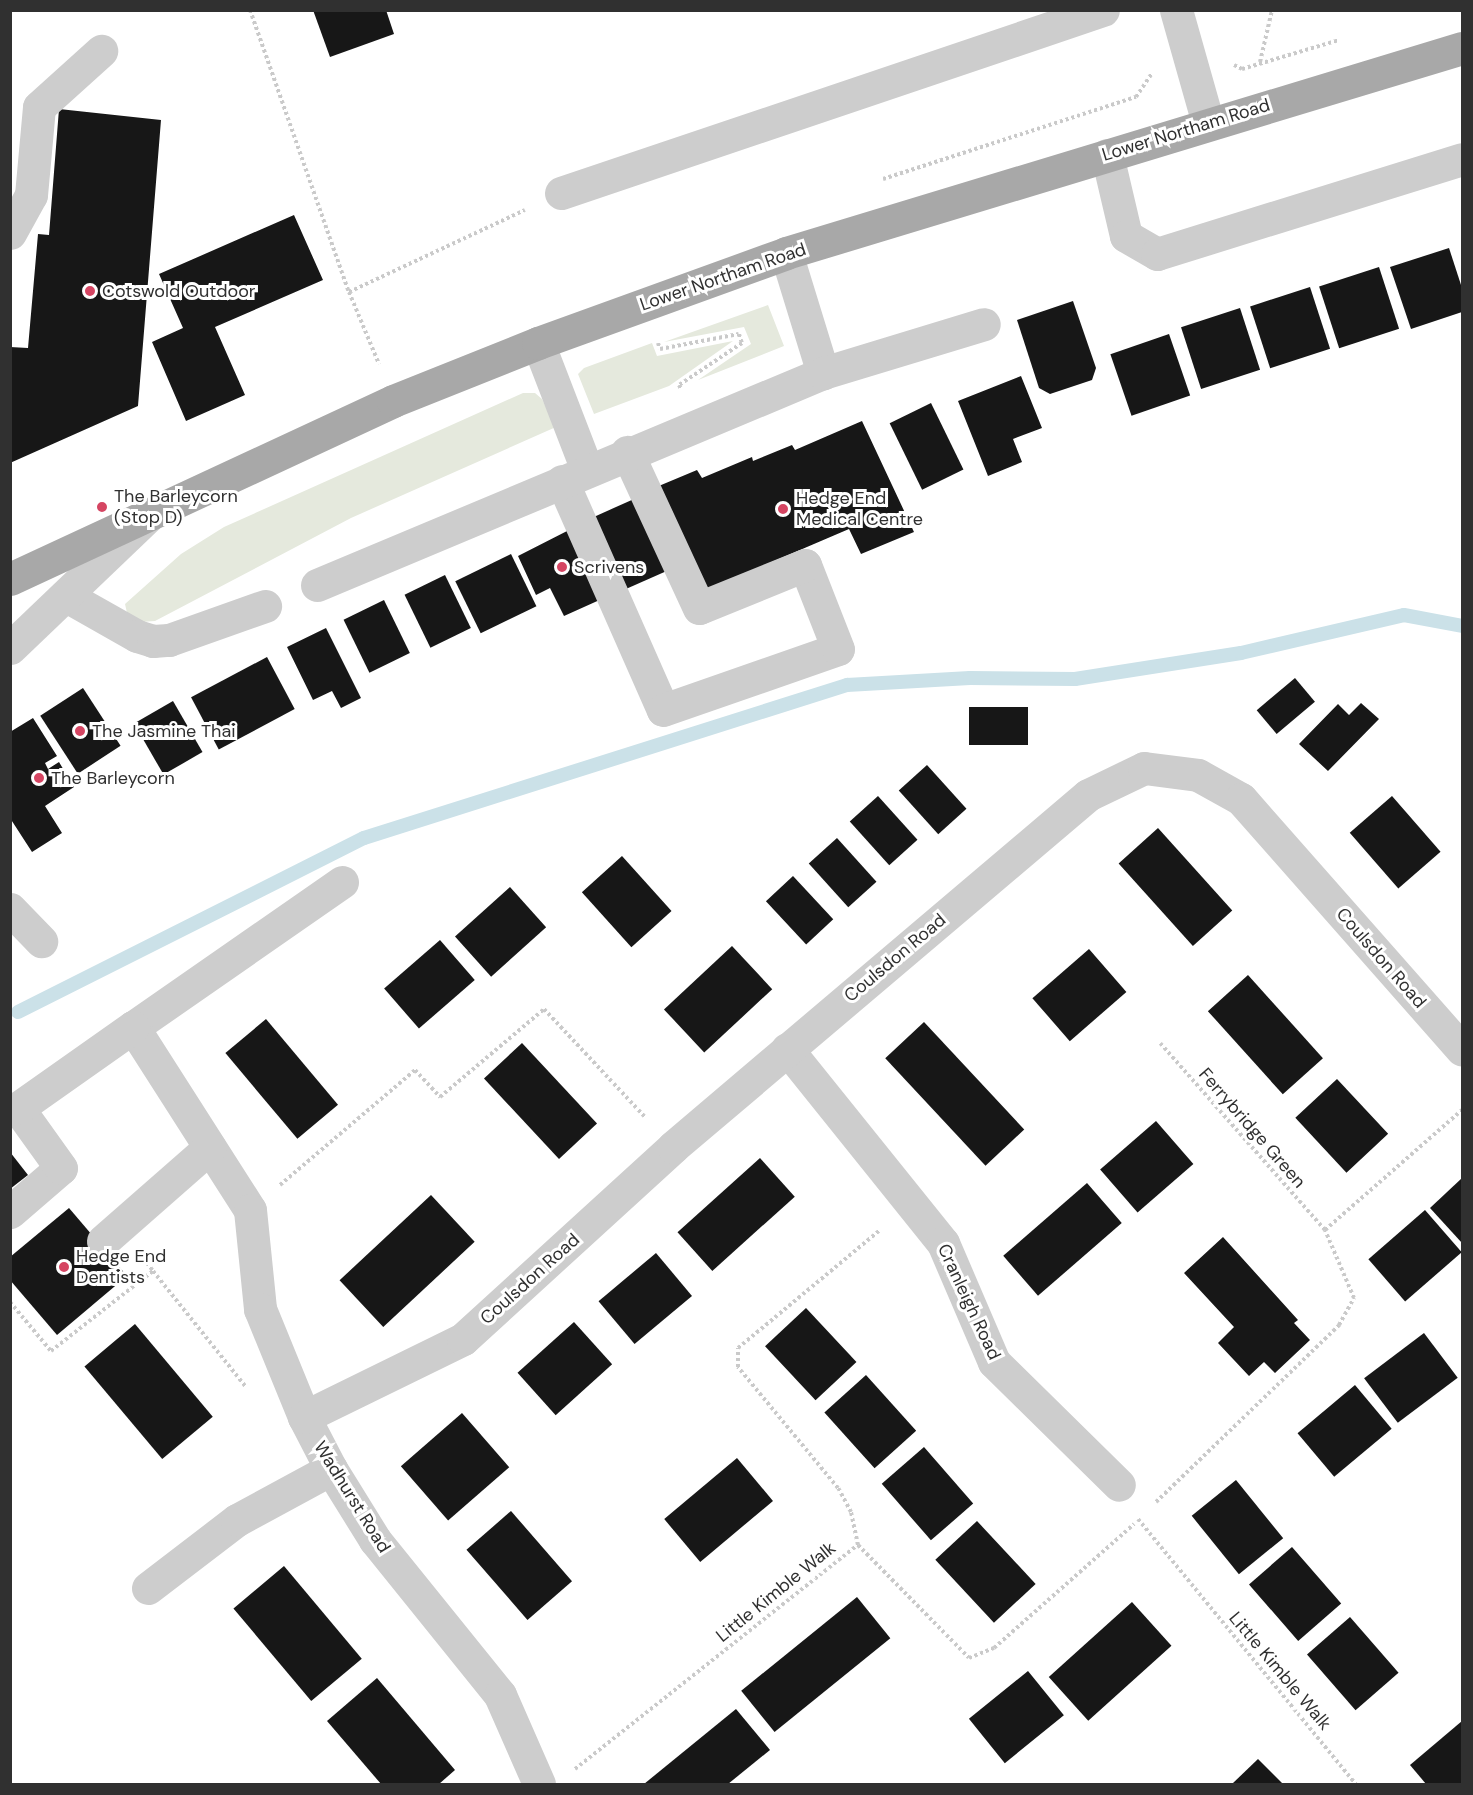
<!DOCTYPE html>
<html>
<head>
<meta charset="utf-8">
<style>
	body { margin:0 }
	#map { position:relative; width:1473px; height:1795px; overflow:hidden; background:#fff; font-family:"DM Sans",sans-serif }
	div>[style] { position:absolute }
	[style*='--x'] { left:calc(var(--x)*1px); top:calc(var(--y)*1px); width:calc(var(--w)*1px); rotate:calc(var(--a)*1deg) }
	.green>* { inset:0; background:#e5e9dd }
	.stream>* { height:14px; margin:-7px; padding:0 7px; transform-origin:7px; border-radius:7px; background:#cbe1e8 }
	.building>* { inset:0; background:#171717; transform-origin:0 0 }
	.path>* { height:4px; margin-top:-2px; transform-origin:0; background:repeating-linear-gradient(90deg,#cacaca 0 3px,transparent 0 6px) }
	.minor>* { height:33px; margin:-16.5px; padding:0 16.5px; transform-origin:16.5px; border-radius:16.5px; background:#cdcdcd }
	.major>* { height:33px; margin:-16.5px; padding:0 16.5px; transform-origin:16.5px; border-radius:16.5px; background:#a8a8a8 }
	.dots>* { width:16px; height:16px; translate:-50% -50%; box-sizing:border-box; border:3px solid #fff; border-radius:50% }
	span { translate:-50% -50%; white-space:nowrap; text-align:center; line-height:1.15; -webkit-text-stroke:6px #fff; paint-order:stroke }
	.street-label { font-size:18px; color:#303030 }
	.poi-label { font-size:18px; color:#303030 }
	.left { translate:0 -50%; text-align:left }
	.frame { position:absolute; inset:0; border:12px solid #303030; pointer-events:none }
</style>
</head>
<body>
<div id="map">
	<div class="green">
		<div style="clip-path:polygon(768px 305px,784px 346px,698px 380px,751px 344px,744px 327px,664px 342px)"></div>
		<div style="clip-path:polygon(733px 341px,669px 386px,594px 414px,578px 374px,584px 368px,652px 343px,657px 356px)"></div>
		<div style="clip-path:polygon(523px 393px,535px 393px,542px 399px,556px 427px,351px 518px,155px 621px,140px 622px,127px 613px,125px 604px,181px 554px,224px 527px)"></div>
	</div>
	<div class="stream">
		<div style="--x:18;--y:1012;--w:387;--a:-26.7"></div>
		<div style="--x:364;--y:838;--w:507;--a:-17.58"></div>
		<div style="--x:847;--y:685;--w:123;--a:-3.3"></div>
		<div style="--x:970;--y:678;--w:105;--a:0.5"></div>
		<div style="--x:1075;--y:679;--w:168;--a:-8.9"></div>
		<div style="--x:1241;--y:653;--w:167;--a:-13.1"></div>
		<div style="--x:1404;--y:615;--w:59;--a:10.7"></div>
	</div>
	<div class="building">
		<div style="clip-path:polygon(313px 10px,386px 10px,394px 34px,330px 57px)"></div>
		<div style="clip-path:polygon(59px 109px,161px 120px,138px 406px,10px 463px,10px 347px,28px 348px,38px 234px,49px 235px)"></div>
		<div style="clip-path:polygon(294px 215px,323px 280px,215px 327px,245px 395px,186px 421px,152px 342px,183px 328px,159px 274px)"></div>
		<div style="clip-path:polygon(1449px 248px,1462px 288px,1462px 312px,1411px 329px,1390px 267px)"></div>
		<div style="left:1379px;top:267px;width:65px;height:63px;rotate:72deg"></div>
		<div style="left:1310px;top:287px;width:65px;height:63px;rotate:72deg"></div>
		<div style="clip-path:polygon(1073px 301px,1096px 368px,1092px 380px,1050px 394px,1039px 388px,1017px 320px)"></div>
		<div style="left:1240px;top:308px;width:65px;height:62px;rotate:72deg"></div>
		<div style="left:1169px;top:334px;width:65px;height:62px;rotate:71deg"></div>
		<div style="clip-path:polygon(1021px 376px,1042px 428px,1013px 439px,1022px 462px,988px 476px,958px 401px)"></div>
		<div style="left:931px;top:403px;width:74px;height:46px;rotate:64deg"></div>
		<div style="clip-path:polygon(862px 421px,914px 532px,861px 554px,849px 529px,702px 592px,654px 488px,697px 470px,702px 478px,752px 457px,753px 461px,792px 445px,795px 450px)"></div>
		<div style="left:634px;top:499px;width:79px;height:44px;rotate:66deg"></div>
		<div style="clip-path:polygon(571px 529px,604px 598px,564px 616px,550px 588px,536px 595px,518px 556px)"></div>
		<div style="left:511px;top:554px;width:58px;height:62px;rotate:64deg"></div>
		<div style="left:445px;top:575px;width:59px;height:45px;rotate:64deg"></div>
		<div style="left:384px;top:600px;width:59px;height:45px;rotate:64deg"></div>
		<div style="clip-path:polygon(326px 628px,361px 698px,341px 708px,332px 691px,313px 700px,287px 647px)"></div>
		<div style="left:267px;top:657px;width:59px;height:86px;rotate:62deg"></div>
		<div style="left:1295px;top:678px;width:31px;height:50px;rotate:50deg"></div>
		<div style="left:83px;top:688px;width:69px;height:51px;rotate:57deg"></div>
		<div style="left:173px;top:701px;width:59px;height:45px;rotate:60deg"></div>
		<div style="clip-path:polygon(1361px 703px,1379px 719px,1328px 771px,1299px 744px,1338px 704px,1349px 715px)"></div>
		<div style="left:969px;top:707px;width:59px;height:38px"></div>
		<div style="clip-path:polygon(33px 718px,57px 756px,45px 763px,48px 769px,59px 762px,74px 787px,45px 806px,62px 833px,32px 852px,10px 818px,10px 732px)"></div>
		<div style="left:927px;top:765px;width:59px;height:38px;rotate:48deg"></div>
		<div style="left:878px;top:796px;width:59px;height:38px;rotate:48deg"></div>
		<div style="left:1392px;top:796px;width:74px;height:56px;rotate:49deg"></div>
		<div style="left:1158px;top:828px;width:111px;height:53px;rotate:48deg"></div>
		<div style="left:837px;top:838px;width:59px;height:38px;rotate:48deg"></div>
		<div style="left:622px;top:856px;width:74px;height:54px;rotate:48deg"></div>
		<div style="left:793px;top:876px;width:59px;height:37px;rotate:47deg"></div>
		<div style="left:510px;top:887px;width:54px;height:74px;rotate:48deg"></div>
		<div style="left:440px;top:940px;width:53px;height:74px;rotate:49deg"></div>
		<div style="left:732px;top:946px;width:59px;height:93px;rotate:47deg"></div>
		<div style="left:1089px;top:949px;width:57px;height:75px;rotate:49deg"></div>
		<div style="left:1248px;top:975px;width:112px;height:54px;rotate:48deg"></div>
		<div style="left:266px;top:1019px;width:112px;height:53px;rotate:50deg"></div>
		<div style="left:924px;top:1022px;width:147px;height:53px;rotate:47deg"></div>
		<div style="left:522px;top:1043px;width:110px;height:52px;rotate:47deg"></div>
		<div style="left:1337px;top:1079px;width:75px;height:57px;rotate:47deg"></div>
		<div style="left:1156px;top:1121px;width:57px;height:74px;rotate:49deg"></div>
		<div style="clip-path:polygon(10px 1152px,28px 1175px,10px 1189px)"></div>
		<div style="left:760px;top:1158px;width:52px;height:111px;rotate:48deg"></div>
		<div style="clip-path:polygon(1462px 1178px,1462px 1243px,1430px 1208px)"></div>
		<div style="left:1087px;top:1183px;width:53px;height:111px;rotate:49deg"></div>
		<div style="left:431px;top:1195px;width:64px;height:125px;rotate:47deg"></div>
		<div style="clip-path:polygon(69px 1208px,127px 1276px,57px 1335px,10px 1280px,10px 1257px)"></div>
		<div style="left:1425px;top:1210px;width:56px;height:75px;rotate:49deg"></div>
		<div style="clip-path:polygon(1223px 1237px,1298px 1320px,1294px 1323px,1310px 1340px,1275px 1373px,1264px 1362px,1249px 1376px,1218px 1343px,1234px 1327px,1184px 1273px)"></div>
		<div style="left:656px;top:1253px;width:56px;height:75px;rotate:50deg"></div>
		<div style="left:806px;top:1308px;width:74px;height:56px;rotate:47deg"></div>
		<div style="left:574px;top:1322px;width:57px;height:76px;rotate:48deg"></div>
		<div style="left:135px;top:1324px;width:121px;height:66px;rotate:50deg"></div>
		<div style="left:1424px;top:1333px;width:56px;height:75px;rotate:53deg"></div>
		<div style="left:866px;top:1375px;width:75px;height:56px;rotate:48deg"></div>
		<div style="left:1355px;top:1385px;width:57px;height:75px;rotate:50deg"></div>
		<div style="left:462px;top:1413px;width:72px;height:81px;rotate:49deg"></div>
		<div style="left:924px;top:1447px;width:75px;height:56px;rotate:49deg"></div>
		<div style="left:737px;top:1458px;width:56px;height:95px;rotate:50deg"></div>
		<div style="left:1236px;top:1480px;width:75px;height:57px;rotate:51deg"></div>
		<div style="left:511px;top:1511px;width:93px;height:59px;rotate:49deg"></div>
		<div style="left:977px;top:1521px;width:86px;height:57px;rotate:47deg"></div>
		<div style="left:1292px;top:1547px;width:75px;height:57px;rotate:49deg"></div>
		<div style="left:284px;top:1566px;width:121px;height:66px;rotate:50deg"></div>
		<div style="left:857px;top:1597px;width:53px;height:149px;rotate:51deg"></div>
		<div style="left:1132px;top:1602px;width:59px;height:112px;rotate:48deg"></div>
		<div style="left:1350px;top:1617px;width:74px;height:57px;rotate:49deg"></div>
		<div style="left:1028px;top:1671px;width:57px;height:76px;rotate:51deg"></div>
		<div style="clip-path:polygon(377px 1678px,455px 1770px,439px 1784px,381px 1784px,327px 1721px)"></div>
		<div style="clip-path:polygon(736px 1709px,770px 1750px,728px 1784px,644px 1784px)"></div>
		<div style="clip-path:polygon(1462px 1721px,1462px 1784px,1426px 1784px,1410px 1765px)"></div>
		<div style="clip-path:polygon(1258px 1759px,1283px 1784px,1232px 1784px)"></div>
	</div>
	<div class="path">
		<div style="--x:250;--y:10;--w:299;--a:70.7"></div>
		<div style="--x:349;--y:292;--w:78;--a:67.4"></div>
		<div style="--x:1260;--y:62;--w:53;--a:-77"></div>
		<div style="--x:1234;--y:65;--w:9;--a:27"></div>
		<div style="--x:1242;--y:69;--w:101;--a:-16.6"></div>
		<div style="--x:883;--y:179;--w:266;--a:-18"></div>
		<div style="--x:1136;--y:97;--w:29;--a:-56"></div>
		<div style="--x:349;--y:292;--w:194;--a:-25"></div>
		<div style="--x:658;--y:343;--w:6;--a:72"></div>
		<div style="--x:660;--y:349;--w:80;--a:-10.8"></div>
		<div style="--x:739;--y:334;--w:9;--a:72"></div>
		<div style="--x:742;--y:343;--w:76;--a:146.3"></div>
		<div style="--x:679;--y:385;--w:4;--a:63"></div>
		<div style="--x:280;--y:1185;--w:177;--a:-40.4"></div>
		<div style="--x:415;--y:1070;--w:37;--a:47"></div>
		<div style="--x:440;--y:1097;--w:136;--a:-40.2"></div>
		<div style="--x:544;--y:1009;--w:149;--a:46.9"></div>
		<div style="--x:1325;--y:1230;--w:182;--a:-41.2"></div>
		<div style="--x:143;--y:1258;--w:16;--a:52"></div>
		<div style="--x:10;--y:1302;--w:64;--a:50.1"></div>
		<div style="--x:51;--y:1351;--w:130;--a:-38.1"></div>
		<div style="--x:153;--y:1271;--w:149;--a:51.3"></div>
		<div style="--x:1156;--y:1502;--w:255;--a:-44"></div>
		<div style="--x:1339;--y:1325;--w:31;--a:-61"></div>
		<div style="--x:1354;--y:1298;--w:74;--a:-113.1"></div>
		<div style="--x:1325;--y:1230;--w:249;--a:-131.4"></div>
		<div style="--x:1138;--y:1519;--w:343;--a:50.6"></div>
		<div style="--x:858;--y:1545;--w:34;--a:-102"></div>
		<div style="--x:851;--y:1512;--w:27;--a:-118"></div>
		<div style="--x:838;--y:1488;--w:157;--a:-129.6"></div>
		<div style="--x:738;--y:1367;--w:19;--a:-90"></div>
		<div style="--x:738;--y:1348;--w:185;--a:-39.7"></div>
		<div style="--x:575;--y:1769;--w:361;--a:-38.4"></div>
		<div style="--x:858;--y:1545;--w:158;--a:45.5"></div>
		<div style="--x:969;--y:1658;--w:27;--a:-22"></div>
		<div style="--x:994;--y:1648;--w:187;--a:-41.5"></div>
	</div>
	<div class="minor">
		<div style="--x:1176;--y:10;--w:117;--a:74.2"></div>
		<div style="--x:1107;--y:155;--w:83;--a:76.8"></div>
		<div style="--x:1126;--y:236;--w:36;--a:30"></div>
		<div style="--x:1157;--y:254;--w:319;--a:-17.3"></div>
		<div style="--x:561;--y:193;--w:572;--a:-18.66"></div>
		<div style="--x:10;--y:233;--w:43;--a:-61.1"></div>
		<div style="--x:31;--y:195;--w:88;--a:-84.8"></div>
		<div style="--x:39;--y:107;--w:84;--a:-42.1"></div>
		<div style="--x:786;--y:253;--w:126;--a:72.9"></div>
		<div style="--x:538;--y:343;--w:136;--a:68.9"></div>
		<div style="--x:562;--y:481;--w:250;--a:66.2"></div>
		<div style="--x:663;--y:710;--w:185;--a:-19.2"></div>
		<div style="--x:838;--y:649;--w:90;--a:-111.4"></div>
		<div style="--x:805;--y:565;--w:114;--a:157.9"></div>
		<div style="--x:699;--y:608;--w:172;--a:-114.8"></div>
		<div style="--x:317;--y:585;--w:549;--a:-22.73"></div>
		<div style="--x:823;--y:373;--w:168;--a:-16.9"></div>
		<div style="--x:68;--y:597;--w:79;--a:29.5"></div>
		<div style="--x:137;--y:636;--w:17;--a:17"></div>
		<div style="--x:153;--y:641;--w:16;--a:-4"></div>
		<div style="--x:169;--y:640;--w:102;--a:-19.5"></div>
		<div style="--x:10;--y:648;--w:192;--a:-43.7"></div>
		<div style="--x:342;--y:882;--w:254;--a:145.2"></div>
		<div style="--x:133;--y:1027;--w:217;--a:57.4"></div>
		<div style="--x:250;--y:1210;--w:100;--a:84.2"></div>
		<div style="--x:260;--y:1309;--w:117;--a:67.8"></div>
		<div style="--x:304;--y:1417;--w:59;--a:62.6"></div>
		<div style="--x:331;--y:1469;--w:84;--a:58.2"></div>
		<div style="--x:375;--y:1540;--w:199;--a:51.1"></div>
		<div style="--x:500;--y:1695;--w:97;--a:66.3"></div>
		<div style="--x:10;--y:909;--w:45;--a:45.9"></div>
		<div style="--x:787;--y:1049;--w:249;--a:51.2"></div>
		<div style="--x:943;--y:1243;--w:129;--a:66.8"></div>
		<div style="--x:994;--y:1362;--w:175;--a:44.5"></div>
		<div style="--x:10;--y:1212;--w:67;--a:-40.8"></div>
		<div style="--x:61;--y:1168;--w:74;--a:-125.6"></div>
		<div style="--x:18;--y:1108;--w:141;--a:-35.2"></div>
		<div style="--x:103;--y:1241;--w:142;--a:-41.3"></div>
		<div style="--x:304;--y:1417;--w:177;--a:-26.1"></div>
		<div style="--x:463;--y:1339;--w:285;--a:-42.4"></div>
		<div style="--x:673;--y:1147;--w:544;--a:-40.3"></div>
		<div style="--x:1088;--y:795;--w:62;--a:-25.7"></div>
		<div style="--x:1144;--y:768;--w:54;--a:7.4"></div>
		<div style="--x:1198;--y:775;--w:49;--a:29.2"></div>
		<div style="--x:1241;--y:799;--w:334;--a:48.6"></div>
		<div style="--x:148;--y:1588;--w:112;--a:-37.4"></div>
		<div style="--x:237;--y:1520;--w:107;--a:-28.5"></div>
	</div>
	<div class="major">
		<div style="--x:10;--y:579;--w:422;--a:-24.9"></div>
		<div style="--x:393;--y:401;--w:156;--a:-21.8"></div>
		<div style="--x:538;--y:343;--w:264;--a:-19.9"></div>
		<div style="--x:786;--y:253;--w:706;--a:-16.87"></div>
	</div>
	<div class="dots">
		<div style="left:90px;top:291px;background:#d54562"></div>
		<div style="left:102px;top:507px;background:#d54562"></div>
		<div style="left:783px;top:509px;background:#d54562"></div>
		<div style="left:562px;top:567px;background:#d54562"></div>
		<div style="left:80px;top:731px;background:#d54562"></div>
		<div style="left:39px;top:778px;background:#d54562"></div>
		<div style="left:64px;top:1267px;background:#d54562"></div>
	</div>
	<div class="street-label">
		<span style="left:1186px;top:130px;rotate:-17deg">Lower Northam Road</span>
		<span style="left:723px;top:277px;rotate:-19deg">Lower Northam Road</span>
		<span style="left:895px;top:958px;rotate:-40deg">Coulsdon Road</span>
		<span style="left:1381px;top:958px;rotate:49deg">Coulsdon Road</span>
		<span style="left:1252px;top:1128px;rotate:49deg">Ferrybridge Green</span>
		<span style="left:530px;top:1279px;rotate:-42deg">Coulsdon Road</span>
		<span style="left:969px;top:1302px;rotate:65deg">Cranleigh Road</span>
		<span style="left:352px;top:1497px;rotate:58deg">Wadhurst Road</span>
		<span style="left:776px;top:1592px;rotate:-39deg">Little Kimble Walk</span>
		<span style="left:1280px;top:1671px;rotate:50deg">Little Kimble Walk</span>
	</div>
	<div class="poi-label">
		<span class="left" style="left:102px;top:291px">Cotswold Outdoor</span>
		<span class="left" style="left:114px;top:507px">The Barleycorn<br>(Stop D)</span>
		<span class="left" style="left:796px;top:509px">Hedge End<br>Medical Centre</span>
		<span class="left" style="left:574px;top:567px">Scrivens</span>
		<span class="left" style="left:92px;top:731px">The Jasmine Thai</span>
		<span class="left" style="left:51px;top:778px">The Barleycorn</span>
		<span class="left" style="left:76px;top:1267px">Hedge End<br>Dentists</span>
	</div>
	<div class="frame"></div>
</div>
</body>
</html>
